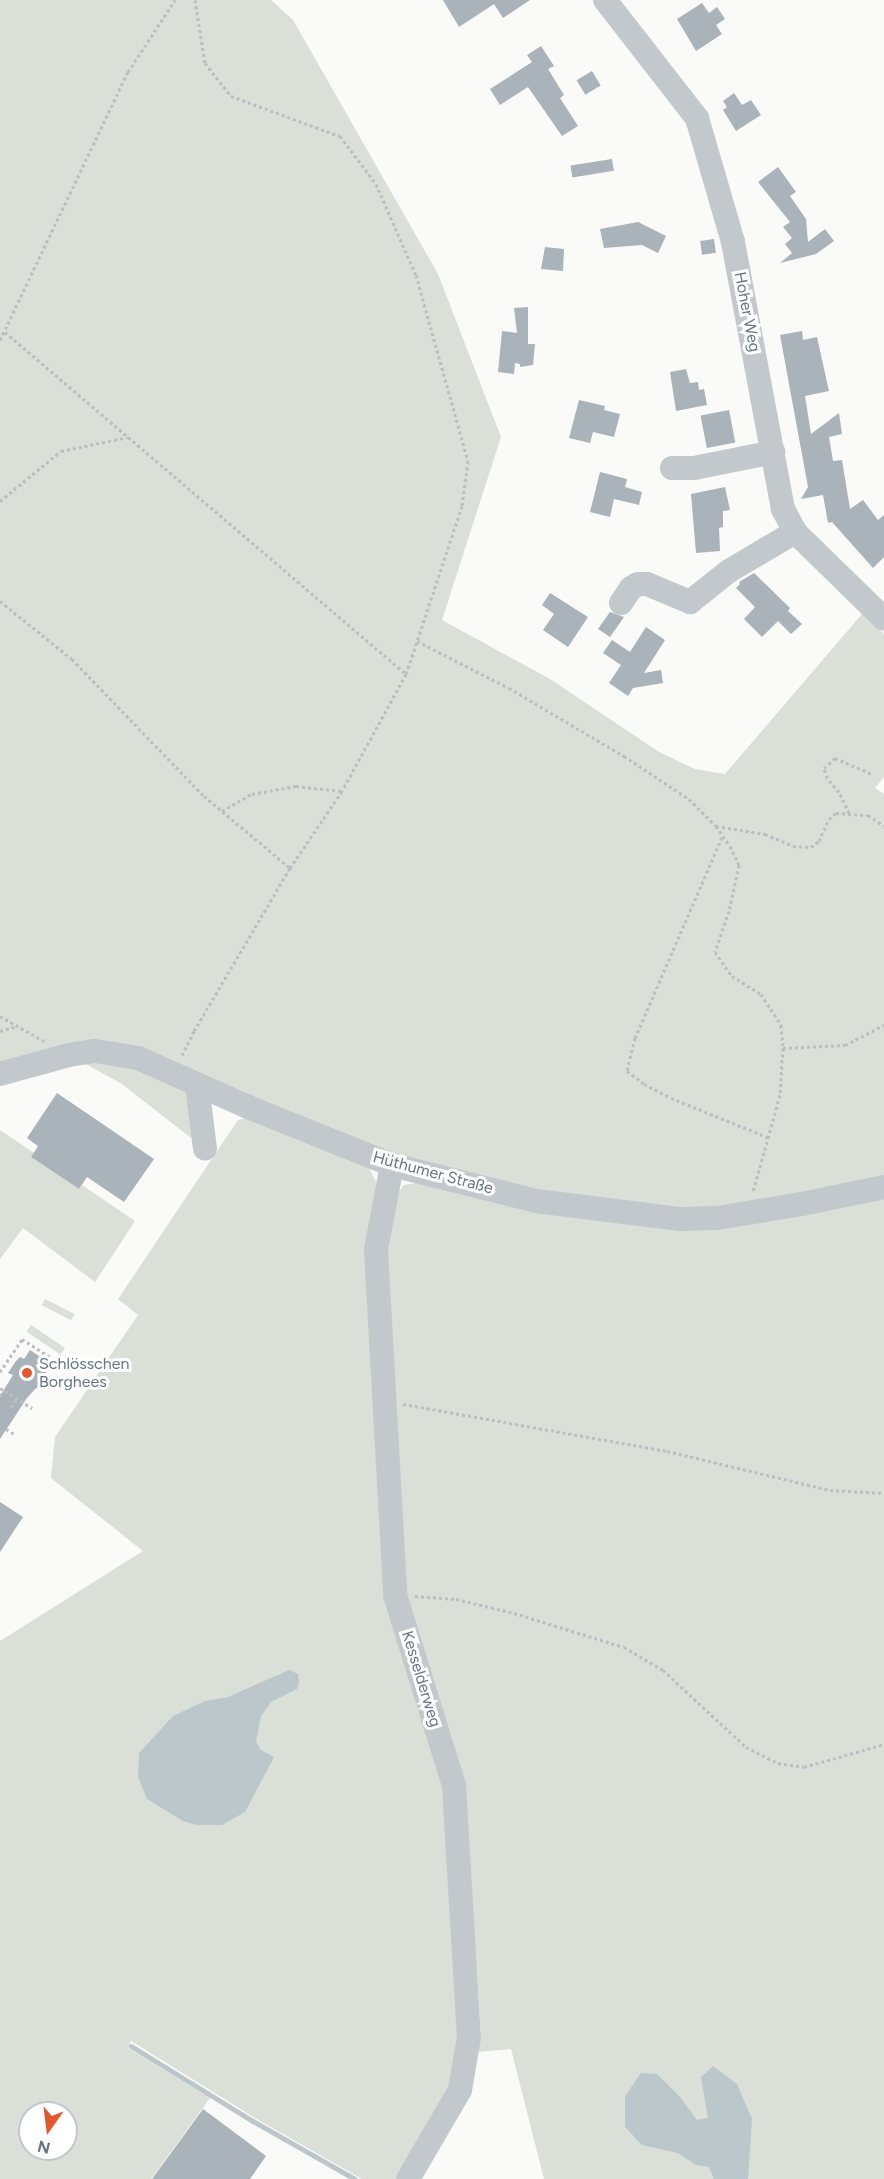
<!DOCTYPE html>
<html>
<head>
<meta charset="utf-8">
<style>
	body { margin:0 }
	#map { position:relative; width:884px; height:2179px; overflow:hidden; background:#fafaf8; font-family:Figtree,sans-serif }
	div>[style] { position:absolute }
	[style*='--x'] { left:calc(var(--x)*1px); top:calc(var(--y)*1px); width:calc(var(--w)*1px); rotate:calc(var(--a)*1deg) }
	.green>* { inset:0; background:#dadfd7; transform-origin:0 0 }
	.water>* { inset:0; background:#bbc7cb }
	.stream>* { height:4.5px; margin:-2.25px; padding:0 2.25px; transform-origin:2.25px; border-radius:2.25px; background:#bbc7cb }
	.building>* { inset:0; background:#aab3b9; transform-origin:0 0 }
	.path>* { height:3px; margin-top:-1.5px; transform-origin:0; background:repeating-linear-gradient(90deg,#bbbfc2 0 3px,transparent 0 6px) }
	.minor>* { height:24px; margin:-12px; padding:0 12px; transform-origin:12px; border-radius:12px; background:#c3c8cc }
	.dots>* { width:16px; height:16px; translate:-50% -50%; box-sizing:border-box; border:3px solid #fff; border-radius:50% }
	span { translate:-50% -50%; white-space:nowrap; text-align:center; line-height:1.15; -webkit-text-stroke:6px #fff; paint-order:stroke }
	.street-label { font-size:16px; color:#657683 }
	.poi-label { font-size:16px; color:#657683 }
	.left { translate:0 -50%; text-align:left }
	.north { position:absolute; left:18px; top:2101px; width:60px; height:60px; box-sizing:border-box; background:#fff; border:2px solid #c1c8cd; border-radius:50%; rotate:194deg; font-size:16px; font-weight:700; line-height:24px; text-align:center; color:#657683 }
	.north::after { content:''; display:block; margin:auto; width:21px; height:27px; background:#e4572e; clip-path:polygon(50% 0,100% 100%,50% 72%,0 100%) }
</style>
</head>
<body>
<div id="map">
	<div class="green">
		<div style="clip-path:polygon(0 0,271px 0,293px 20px,438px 274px,501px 437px,442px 620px,550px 679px,659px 752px,695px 769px,725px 774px,862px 614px,884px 634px,884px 777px,875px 788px,884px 794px,884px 1176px,735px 1207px,701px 1211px,561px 1194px,426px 1166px,342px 1140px,135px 1048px,0 1064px)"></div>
		<div style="clip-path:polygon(107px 1061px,136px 1066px,205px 1097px,209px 1109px,191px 1138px,122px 1084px,82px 1062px)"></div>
		<div style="clip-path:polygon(evenodd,251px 1117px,367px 1165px,379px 1187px,382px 1250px,393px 1199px,404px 1185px,421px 1182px,653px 1226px,884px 1193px,884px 2179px,544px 2179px,511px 2049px,478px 2052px,481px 2036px,477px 1967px,460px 1964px,464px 2035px,455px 2078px,399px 2179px,362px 2179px,255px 2118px,131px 2041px,128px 2048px,210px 2098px,151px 2179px,0 2179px,0 1641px,143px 1551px,51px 1478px,55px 1437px,138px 1315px,118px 1299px,238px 1120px,251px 1117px,30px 2113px,66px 2113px,66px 2149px,30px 2149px,30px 2113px)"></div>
		<div style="clip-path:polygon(0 1130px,34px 1153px,31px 1157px,79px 1189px,82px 1185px,135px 1221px,95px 1282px,23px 1228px,0 1259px)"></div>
		<div style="left:45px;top:1299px;width:33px;height:7px;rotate:27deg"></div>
		<div style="left:31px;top:1325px;width:41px;height:8px;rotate:34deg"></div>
	</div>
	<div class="water">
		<div style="clip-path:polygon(289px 1670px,298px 1674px,299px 1683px,297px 1689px,271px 1702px,261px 1716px,256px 1742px,261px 1750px,274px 1757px,245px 1812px,222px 1825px,197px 1825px,183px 1821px,147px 1799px,138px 1777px,139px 1753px,173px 1716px,205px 1701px,228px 1697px)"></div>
		<div style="clip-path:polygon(713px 2066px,737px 2084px,752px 2119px,748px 2179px,714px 2179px,709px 2167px,696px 2165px,678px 2153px,642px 2145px,625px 2127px,625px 2096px,641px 2073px,657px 2074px,680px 2097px,697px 2120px,708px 2118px,701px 2077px)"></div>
	</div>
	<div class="stream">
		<div style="--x:131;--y:2046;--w:143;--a:31.6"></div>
		<div style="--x:253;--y:2121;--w:117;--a:29.6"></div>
	</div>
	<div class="building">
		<div style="clip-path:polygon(443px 0,530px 0,503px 18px,494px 4px,459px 27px)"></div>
		<div style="clip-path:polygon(702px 3px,709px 13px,717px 7px,725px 19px,716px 25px,722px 34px,696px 51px,677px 19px)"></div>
		<div style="clip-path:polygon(541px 46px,554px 66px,548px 69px,564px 95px,560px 98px,578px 126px,562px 136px,528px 87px,500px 105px,490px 89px,532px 62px,527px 55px)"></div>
		<div style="left:592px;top:71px;width:17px;height:18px;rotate:59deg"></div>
		<div style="clip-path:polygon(734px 93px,742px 105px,751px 100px,761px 115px,736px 131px,723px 110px,727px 107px,723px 101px)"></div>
		<div style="left:612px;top:159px;width:12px;height:42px;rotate:81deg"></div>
		<div style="clip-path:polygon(778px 167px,796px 192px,790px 196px,806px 219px,808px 242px,825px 229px,834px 241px,816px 254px,780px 263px,792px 253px,785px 244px,792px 238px,783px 227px,790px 222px,758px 182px)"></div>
		<div style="clip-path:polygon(638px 222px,666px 236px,658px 253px,642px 245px,604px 248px,600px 229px)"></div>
		<div style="left:714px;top:239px;width:14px;height:14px;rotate:82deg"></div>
		<div style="clip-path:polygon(545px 247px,564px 249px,563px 271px,541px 269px)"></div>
		<div style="clip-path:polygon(528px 307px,528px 344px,535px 344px,533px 365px,520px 367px,520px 364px,515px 363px,514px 374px,498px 372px,502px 331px,517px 333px,514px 308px)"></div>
		<div style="clip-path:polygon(802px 331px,803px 340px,817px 337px,829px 391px,805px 396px,811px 434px,839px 413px,842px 434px,829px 437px,833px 461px,842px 460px,850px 509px,863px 500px,878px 520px,884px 515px,884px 557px,873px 568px,832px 522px,828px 523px,823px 495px,801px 499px,808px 487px,780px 335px)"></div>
		<div style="clip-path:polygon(686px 369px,690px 383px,698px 382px,699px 390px,704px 389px,707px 405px,676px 411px,670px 372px)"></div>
		<div style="clip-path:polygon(579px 400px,605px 406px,604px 410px,620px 414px,614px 437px,593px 432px,590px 443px,569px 438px)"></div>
		<div style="left:729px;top:410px;width:33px;height:29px;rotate:79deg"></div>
		<div style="clip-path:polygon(600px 472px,627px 479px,625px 487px,642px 492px,639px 505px,614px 499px,610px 517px,590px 512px)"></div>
		<div style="clip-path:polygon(725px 487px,730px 510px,723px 511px,723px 527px,719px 528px,720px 551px,696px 553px,691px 494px)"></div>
		<div style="clip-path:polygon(754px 573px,790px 608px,788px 611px,802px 624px,791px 634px,778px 621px,762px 637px,744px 619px,755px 607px,736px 588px,740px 584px,739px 582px)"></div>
		<div style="clip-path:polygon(550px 593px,588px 617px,568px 647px,543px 630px,554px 614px,542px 605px)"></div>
		<div style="clip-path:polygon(610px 612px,624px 617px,610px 637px,598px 629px)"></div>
		<div style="clip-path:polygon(646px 627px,665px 640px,644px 673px,661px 670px,663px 683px,633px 688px,628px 696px,609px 683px,621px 665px,603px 653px,612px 640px,630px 652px)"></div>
		<div style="clip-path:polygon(57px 1093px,154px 1159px,124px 1202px,87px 1177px,79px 1189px,31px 1157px,38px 1146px,27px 1138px)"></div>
		<div style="clip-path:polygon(30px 1350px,51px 1364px,39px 1384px,43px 1388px,41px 1390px,36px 1388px,27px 1398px,0 1439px,0 1396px,13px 1375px,8px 1373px,16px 1361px,20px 1357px,24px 1359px)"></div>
		<div style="clip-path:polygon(0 1502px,23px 1517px,0 1552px)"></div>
		<div style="clip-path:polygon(203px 2109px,266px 2156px,250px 2179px,152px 2179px)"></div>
	</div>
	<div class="path">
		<div style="--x:195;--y:0;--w:64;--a:81"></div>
		<div style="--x:205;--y:63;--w:42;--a:51.8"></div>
		<div style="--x:231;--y:96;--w:116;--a:20.2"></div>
		<div style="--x:340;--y:136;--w:60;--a:53.1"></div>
		<div style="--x:376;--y:184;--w:99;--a:66.3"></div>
		<div style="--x:416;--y:275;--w:193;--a:74.4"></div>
		<div style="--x:468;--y:461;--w:45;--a:97.6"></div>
		<div style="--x:462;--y:506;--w:177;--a:108.4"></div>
		<div style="--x:5;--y:332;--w:527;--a:40.46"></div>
		<div style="--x:406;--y:674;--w:133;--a:118.7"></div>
		<div style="--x:342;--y:791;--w:93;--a:124"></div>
		<div style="--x:290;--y:868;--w:189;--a:120.5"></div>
		<div style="--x:194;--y:1031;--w:28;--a:116"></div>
		<div style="--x:0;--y:340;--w:297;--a:-64.5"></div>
		<div style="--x:128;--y:72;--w:86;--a:-56.9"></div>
		<div style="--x:0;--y:501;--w:79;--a:-39.3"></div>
		<div style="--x:61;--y:451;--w:68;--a:-11.8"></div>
		<div style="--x:0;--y:601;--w:92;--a:38.9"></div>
		<div style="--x:72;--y:659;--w:190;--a:46.1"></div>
		<div style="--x:204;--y:796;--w:112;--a:39.9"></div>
		<div style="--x:417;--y:641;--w:103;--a:27.1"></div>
		<div style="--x:509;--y:688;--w:134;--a:30.6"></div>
		<div style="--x:624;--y:756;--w:78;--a:33.5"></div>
		<div style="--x:689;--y:799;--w:38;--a:45"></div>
		<div style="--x:716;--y:826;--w:24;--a:55"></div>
		<div style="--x:730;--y:846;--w:21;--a:65"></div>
		<div style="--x:739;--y:865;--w:47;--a:102.3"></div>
		<div style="--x:729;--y:911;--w:43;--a:108.9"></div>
		<div style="--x:715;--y:952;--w:29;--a:55"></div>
		<div style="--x:732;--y:976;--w:34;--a:32"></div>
		<div style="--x:761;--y:994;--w:37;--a:57"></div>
		<div style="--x:781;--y:1025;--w:23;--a:85"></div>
		<div style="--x:783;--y:1048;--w:47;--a:93.7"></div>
		<div style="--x:780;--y:1095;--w:101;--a:105.6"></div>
		<div style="--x:222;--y:811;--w:34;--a:-30"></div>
		<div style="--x:252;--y:794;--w:45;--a:-10.3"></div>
		<div style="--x:296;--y:786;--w:45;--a:6.3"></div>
		<div style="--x:849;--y:813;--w:23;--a:-115"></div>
		<div style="--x:839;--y:792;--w:18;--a:-131"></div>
		<div style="--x:827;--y:778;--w:10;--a:-107"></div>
		<div style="--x:824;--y:768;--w:15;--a:-42"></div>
		<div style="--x:835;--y:758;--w:40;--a:23.4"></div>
		<div style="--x:716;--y:826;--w:50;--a:9.3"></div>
		<div style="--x:765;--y:834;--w:30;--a:23"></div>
		<div style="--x:793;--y:846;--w:18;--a:3"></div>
		<div style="--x:811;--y:847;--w:10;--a:-37"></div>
		<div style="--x:819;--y:841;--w:24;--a:-66"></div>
		<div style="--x:829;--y:819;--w:9;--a:-41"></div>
		<div style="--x:836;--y:813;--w:32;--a:4"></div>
		<div style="--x:868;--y:815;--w:19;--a:35"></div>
		<div style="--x:722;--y:837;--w:219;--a:113.4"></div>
		<div style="--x:635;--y:1038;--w:34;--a:104"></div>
		<div style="--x:627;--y:1071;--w:21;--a:37"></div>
		<div style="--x:644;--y:1084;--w:30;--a:27"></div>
		<div style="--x:671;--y:1098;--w:107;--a:22"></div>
		<div style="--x:0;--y:1016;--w:51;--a:29.6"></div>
		<div style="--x:0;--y:1031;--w:18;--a:-16"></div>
		<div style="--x:783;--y:1048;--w:62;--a:-2.8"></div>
		<div style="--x:845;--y:1045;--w:44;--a:-27.1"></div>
		<div style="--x:0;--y:1372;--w:40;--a:-56"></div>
		<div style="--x:22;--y:1339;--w:46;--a:32.7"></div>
		<div style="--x:39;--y:1382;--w:9;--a:36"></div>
		<div style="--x:0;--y:1388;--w:38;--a:32"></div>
		<div style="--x:0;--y:1396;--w:7;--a:-56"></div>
		<div style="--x:403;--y:1404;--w:268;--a:10.1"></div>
		<div style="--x:667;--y:1451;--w:168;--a:13.5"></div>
		<div style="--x:830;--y:1490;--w:54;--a:3.2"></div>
		<div style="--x:11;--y:1407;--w:10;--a:-53"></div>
		<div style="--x:6;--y:1429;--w:9;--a:32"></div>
		<div style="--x:415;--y:1596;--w:41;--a:4.2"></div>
		<div style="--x:456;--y:1599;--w:60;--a:13.6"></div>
		<div style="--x:514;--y:1613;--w:115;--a:17.2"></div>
		<div style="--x:624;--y:1647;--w:45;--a:30.5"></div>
		<div style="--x:663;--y:1670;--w:113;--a:42.9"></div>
		<div style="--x:746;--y:1747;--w:36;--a:27"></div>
		<div style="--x:778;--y:1763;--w:26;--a:9"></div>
		<div style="--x:804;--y:1767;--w:83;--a:-16"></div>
	</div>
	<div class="minor">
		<div style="--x:605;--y:0;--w:150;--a:52.1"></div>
		<div style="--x:697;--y:118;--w:129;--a:73.8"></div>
		<div style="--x:733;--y:242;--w:272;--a:79.4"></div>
		<div style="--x:783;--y:509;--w:26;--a:62"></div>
		<div style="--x:795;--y:532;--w:124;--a:44.3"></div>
		<div style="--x:672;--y:468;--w:22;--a:0"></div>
		<div style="--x:694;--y:468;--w:81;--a:-11.4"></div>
		<div style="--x:621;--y:603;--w:18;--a:-56"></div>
		<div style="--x:631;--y:588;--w:8;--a:-30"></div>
		<div style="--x:638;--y:584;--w:9;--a:0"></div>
		<div style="--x:647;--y:584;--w:47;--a:22.7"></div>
		<div style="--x:690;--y:602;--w:50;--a:-38.5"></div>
		<div style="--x:729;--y:571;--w:77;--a:-30.6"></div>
		<div style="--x:0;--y:1074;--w:72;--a:-15.4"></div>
		<div style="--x:69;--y:1055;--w:26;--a:-9"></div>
		<div style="--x:95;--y:1051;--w:44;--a:9.2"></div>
		<div style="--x:138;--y:1058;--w:120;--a:24"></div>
		<div style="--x:248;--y:1107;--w:155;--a:21.9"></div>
		<div style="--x:392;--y:1165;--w:148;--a:14"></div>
		<div style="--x:536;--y:1201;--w:146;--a:7.1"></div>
		<div style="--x:681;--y:1219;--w:36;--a:-2"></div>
		<div style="--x:717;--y:1218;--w:86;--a:-9.4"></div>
		<div style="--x:802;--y:1204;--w:84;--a:-11.7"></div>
		<div style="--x:197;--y:1084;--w:65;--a:83"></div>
		<div style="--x:392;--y:1165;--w:86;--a:100.7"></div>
		<div style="--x:376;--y:1250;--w:346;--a:86.8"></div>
		<div style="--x:395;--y:1595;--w:200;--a:72.8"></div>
		<div style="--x:454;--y:1786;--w:251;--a:86.6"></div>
		<div style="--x:469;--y:2037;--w:54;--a:99.6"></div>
		<div style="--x:460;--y:2090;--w:103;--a:120.3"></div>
	</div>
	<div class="dots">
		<div style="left:27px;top:1373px;background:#e4572e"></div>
	</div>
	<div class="street-label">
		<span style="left:747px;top:312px;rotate:79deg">Hoher Weg</span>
		<span style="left:433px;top:1173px;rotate:15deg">Hüthumer Straße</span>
		<span style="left:421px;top:1679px;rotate:73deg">Kesselderweg</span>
	</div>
	<div class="poi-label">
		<span class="left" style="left:39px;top:1373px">Schlösschen<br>Borghees</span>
	</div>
	<div class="north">N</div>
</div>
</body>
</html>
